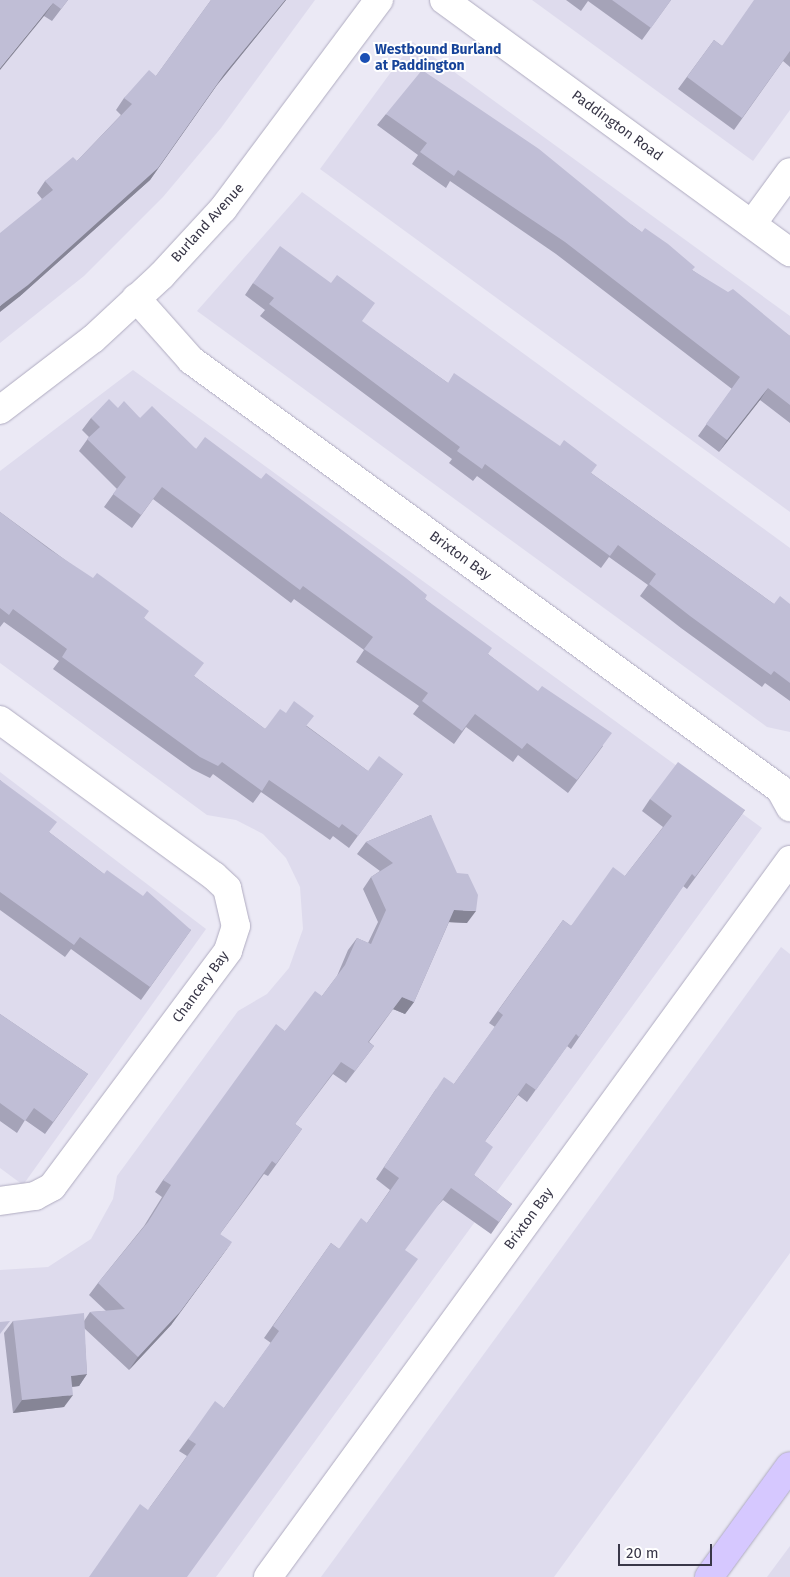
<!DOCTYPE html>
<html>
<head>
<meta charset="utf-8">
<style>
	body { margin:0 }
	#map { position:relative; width:790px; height:1577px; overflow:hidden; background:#ebe9f5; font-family:"Fira Sans",sans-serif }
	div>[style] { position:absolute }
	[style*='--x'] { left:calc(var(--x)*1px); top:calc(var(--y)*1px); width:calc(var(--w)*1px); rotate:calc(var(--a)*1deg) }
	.residential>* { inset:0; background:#dedbed }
	.roads { filter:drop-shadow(0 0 1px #afabc0) drop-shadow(0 0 1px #afabc0) }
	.minor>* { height:28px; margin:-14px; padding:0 14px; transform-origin:14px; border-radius:14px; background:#fff }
	.tertiary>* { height:28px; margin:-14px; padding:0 14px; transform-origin:14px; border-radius:14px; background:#fff }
	.secondary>* { height:28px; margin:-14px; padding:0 14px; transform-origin:14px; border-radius:14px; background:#d6c8ff }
	.wall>* { inset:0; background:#a5a3b8 }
	.shaded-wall>* { inset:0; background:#868596 }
	.building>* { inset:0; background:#c0bed6 }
	.dots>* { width:14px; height:14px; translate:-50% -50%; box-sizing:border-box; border:2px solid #fff; border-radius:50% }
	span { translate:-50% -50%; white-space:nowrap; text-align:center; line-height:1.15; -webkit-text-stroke:4px #fff; paint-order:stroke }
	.transit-label { font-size:14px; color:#164399; font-weight:700 }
	.left { translate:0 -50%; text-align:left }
	.street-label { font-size:14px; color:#393748 }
	.scale { position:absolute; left:618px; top:1544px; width:94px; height:22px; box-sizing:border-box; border:2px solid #393748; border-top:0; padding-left:6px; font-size:15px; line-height:18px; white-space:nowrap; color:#393748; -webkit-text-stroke:4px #fff; paint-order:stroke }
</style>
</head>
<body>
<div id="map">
	<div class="residential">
		<div style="clip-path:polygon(0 0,315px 0,221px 128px,163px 197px,84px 276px,0 343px)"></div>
		<div style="clip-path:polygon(532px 0,790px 0,790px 110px,753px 161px)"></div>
		<div style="clip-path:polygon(413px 42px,790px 316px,790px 512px,320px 169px)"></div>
		<div style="clip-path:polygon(302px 192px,790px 548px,790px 732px,767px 727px,197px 311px)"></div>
		<div style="clip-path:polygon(133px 370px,762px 828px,216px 1577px,0 1577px,0 1270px,48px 1267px,91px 1239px,113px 1199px,117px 1176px,238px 1011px,267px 994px,289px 968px,303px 929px,300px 887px,286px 858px,263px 834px,236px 820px,207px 815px,0 663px,0 471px)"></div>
		<div style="clip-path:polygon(0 772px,206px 929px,23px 1185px,0 1168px)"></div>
		<div style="clip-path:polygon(781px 947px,790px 954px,790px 1253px,554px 1577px,321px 1577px)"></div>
		<div style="clip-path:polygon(790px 1546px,790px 1577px,767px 1577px)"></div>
	</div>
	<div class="roads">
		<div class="minor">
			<div style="--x:752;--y:224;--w:64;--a:-53.8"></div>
			<div style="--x:136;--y:298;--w:83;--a:48.4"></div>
			<div style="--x:191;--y:360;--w:729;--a:36.07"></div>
			<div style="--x:780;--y:789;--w:21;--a:61"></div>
			<div style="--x:0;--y:720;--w:265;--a:36.1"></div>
			<div style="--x:214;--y:876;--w:18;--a:43"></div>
			<div style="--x:227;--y:888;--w:39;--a:77"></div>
			<div style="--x:236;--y:926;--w:26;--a:108"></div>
			<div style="--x:228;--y:951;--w:294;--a:126.7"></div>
			<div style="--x:52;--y:1187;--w:19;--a:152"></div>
			<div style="--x:35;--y:1196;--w:35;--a:172"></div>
			<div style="--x:268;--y:1577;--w:887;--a:-53.94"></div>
		</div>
		<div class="tertiary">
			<div style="--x:444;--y:0;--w:428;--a:36.1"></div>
			<div style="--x:0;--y:410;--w:117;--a:-37.4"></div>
			<div style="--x:93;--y:339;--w:94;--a:-42.8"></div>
			<div style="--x:162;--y:275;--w:90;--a:-47.3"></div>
			<div style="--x:223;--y:209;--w:261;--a:-53.3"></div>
		</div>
		<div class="secondary">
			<div style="--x:709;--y:1577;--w:137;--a:-53.9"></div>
		</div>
	</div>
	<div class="wall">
		<div style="clip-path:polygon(0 0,68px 0,52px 21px,44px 16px)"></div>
		<div style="clip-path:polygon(211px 0,286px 0,217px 85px,150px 180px,19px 297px,42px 199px,37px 193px,45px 181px,77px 161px,121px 115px,116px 110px,124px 98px,156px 76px)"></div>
		<div style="clip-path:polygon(566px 0,671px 0,642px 40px,588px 1px,581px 11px)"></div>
		<div style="clip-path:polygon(790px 0,790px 67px,783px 61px,734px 130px,678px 89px,714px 40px,722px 46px)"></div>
		<div style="clip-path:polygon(386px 114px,632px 225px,692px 270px,790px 336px,790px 423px,760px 400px,719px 452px,698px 436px,732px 389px,556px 254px,450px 181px,446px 188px,412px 164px,418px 155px,377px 125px)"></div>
		<div style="clip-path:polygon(253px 283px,362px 322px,448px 383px,591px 473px,774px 604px,790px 604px,790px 701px,765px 683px,762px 687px,681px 628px,640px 596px,648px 585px,609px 557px,601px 568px,477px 476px,473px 481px,449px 463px,452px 459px,260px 316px,265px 310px,245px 295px)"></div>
		<div style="clip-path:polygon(118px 408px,140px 418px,196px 449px,261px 479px,425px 599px,488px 654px,603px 746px,568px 793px,518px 755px,513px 762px,466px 727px,454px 744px,413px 714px,419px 706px,356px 662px,364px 650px,294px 599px,291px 603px,153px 499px,132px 528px,104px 507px,117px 489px,79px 451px,89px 437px,82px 430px,91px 418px)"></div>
		<div style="clip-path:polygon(0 512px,144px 618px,194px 676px,265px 729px,286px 713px,307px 726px,368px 771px,403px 774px,349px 848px,333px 836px,330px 840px,261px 792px,253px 803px,213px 774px,210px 778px,192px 769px,53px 669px,59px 661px,4px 622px,0 627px)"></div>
		<div style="clip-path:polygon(0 780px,50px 833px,104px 874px,191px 930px,141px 1000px,71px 949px,65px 957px,0 910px)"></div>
		<div style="clip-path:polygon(650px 799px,745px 810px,687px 889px,683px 886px,571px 1049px,567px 1046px,527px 1102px,518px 1095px,485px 1141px,474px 1175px,512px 1204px,491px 1234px,443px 1200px,148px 1510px,187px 1456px,179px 1451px,188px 1439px,224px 1408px,271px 1343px,264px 1338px,331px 1243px,339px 1249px,367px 1223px,390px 1190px,376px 1179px,436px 1089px,454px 1084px,495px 1027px,489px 1023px,563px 920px,571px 926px,625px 876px,663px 827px,642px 811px)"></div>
		<div style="clip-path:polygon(431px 815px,467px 923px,449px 922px,414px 1002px,405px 1014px,393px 1009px,369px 1042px,374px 1046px,346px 1083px,333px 1074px,295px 1124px,302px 1129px,268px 1176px,264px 1174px,220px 1234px,223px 1254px,171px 1325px,129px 1370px,84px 1328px,87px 1374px,79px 1386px,72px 1387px,64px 1407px,13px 1413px,4px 1333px,13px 1321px,84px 1321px,90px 1312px,106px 1311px,89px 1295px,98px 1283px,144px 1226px,162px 1197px,155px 1192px,163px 1180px,285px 1031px,322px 996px,337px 976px,348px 950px,357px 938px,368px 943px,378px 922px,363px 889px,371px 877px,380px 871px,357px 854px,366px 842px)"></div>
		<div style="clip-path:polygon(0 1014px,88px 1074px,45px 1134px,25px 1120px,17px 1133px,0 1121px)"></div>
	</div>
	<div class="shaded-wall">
		<div style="clip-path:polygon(285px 0,286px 0,217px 85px,150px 180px,19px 297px,0 312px,0 306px,225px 73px)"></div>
		<div style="clip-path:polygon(53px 3px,44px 16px,0 70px,0 68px)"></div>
		<div style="clip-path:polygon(768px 388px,760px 400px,719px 452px,727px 440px)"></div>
		<div style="clip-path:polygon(454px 910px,476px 911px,467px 923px,446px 922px)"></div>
		<div style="clip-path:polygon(402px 997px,414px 1002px,405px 1014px,393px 1009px,360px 1054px)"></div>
		<div style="clip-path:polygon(232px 1242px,171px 1325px,129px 1370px,138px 1357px)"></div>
		<div style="clip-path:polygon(87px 1374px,79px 1386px,62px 1388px,71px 1376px)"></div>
		<div style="clip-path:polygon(73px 1395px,64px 1407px,13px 1413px,22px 1400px)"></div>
	</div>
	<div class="building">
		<div style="clip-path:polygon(0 0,68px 0,61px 9px,53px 3px,0 68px)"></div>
		<div style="clip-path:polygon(211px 0,285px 0,225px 73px,158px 168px,28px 285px,0 306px,0 233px,53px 190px,45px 181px,73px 157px,77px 161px,132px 104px,124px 98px,149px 70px,156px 76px)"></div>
		<div style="clip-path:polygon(612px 0,671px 0,651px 28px)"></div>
		<div style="clip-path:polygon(754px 0,790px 0,790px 51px,742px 118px,687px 77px,714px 40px,722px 46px)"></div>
		<div style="clip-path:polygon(422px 70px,539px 149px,632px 225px,642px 232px,645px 228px,668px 244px,695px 267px,692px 270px,728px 292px,733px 289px,790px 336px,790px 405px,768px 388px,727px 440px,706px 424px,740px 377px,565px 242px,458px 170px,454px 176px,420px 152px,427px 143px,386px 114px)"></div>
		<div style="clip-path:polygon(280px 246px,331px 283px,337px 275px,375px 303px,362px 321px,448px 383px,454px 373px,560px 446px,564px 440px,597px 465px,591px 473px,774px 604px,780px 596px,790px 604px,790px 683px,774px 671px,771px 675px,690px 616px,649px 584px,656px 574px,618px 545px,610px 556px,485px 464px,482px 469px,457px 451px,460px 447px,269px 304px,274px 298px,253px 283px)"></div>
		<div style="clip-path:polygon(109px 399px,118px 408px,124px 401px,140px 418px,152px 406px,196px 449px,205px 437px,261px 479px,266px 473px,406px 578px,427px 595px,425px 599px,492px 648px,488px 654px,538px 691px,542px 686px,612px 733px,577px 780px,527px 743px,522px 749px,475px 714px,462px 731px,422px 701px,428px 693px,364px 649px,373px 637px,303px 586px,300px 590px,162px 487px,141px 515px,113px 494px,126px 477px,87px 439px,100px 427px,91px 418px)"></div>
		<div style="clip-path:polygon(0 512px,49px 549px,93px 578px,97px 573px,149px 611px,144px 618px,204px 663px,194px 676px,265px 729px,280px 709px,286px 713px,294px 701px,314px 716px,306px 726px,368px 771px,379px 756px,403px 774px,358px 836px,342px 824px,339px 828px,269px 780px,262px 791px,222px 762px,218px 766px,200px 757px,62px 657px,67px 649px,13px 609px,9px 615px,0 608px)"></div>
		<div style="clip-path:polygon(678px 762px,745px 810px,695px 877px,692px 874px,579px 1037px,576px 1034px,536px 1090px,526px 1083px,485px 1141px,493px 1147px,474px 1175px,512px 1204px,499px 1222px,451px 1188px,405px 1250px,418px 1259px,187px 1577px,89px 1577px,140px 1504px,148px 1510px,196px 1444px,188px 1439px,215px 1401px,224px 1408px,279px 1331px,273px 1326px,331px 1243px,339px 1249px,361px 1218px,367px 1223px,399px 1178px,384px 1167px,444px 1077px,454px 1084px,503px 1015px,498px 1011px,563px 920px,571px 926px,613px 867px,625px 876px,672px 816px,650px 799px)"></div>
		<div style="clip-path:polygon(0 780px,57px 822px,49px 832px,104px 874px,107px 870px,143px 896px,147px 891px,191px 930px,150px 987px,80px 937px,74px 945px,0 892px)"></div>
		<div style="clip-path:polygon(431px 815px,457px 873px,468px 874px,478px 895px,476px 911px,454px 910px,414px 1002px,402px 997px,368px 1042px,374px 1046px,355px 1071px,341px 1062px,295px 1124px,302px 1129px,276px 1164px,272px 1161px,220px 1234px,232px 1242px,180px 1312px,138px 1357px,90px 1312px,125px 1309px,98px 1283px,148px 1222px,171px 1185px,163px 1180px,276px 1024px,285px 1031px,315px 991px,322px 996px,345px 965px,357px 938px,371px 944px,386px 910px,371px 877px,393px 863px,366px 842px)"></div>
		<div style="clip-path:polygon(0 1014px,88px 1074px,53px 1122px,34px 1108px,25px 1121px,0 1103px)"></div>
		<div style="clip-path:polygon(84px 1313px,87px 1374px,71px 1376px,73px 1395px,22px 1400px,13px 1321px)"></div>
		<div style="clip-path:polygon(10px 1321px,0 1334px,0 1322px)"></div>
	</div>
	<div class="dots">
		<div style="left:365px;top:58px;background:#1a4fb4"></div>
	</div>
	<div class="transit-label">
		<span class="left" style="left:375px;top:58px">Westbound Burland<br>at Paddington</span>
	</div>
	<div class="street-label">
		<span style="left:617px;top:126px;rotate:36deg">Paddington Road</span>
		<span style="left:208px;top:223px;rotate:-48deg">Burland Avenue</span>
		<span style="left:460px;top:556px;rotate:36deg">Brixton Bay</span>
		<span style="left:201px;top:987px;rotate:-54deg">Chancery Bay</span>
		<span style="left:529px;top:1219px;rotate:-54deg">Brixton Bay</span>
	</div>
	<div class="scale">20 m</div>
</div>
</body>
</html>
